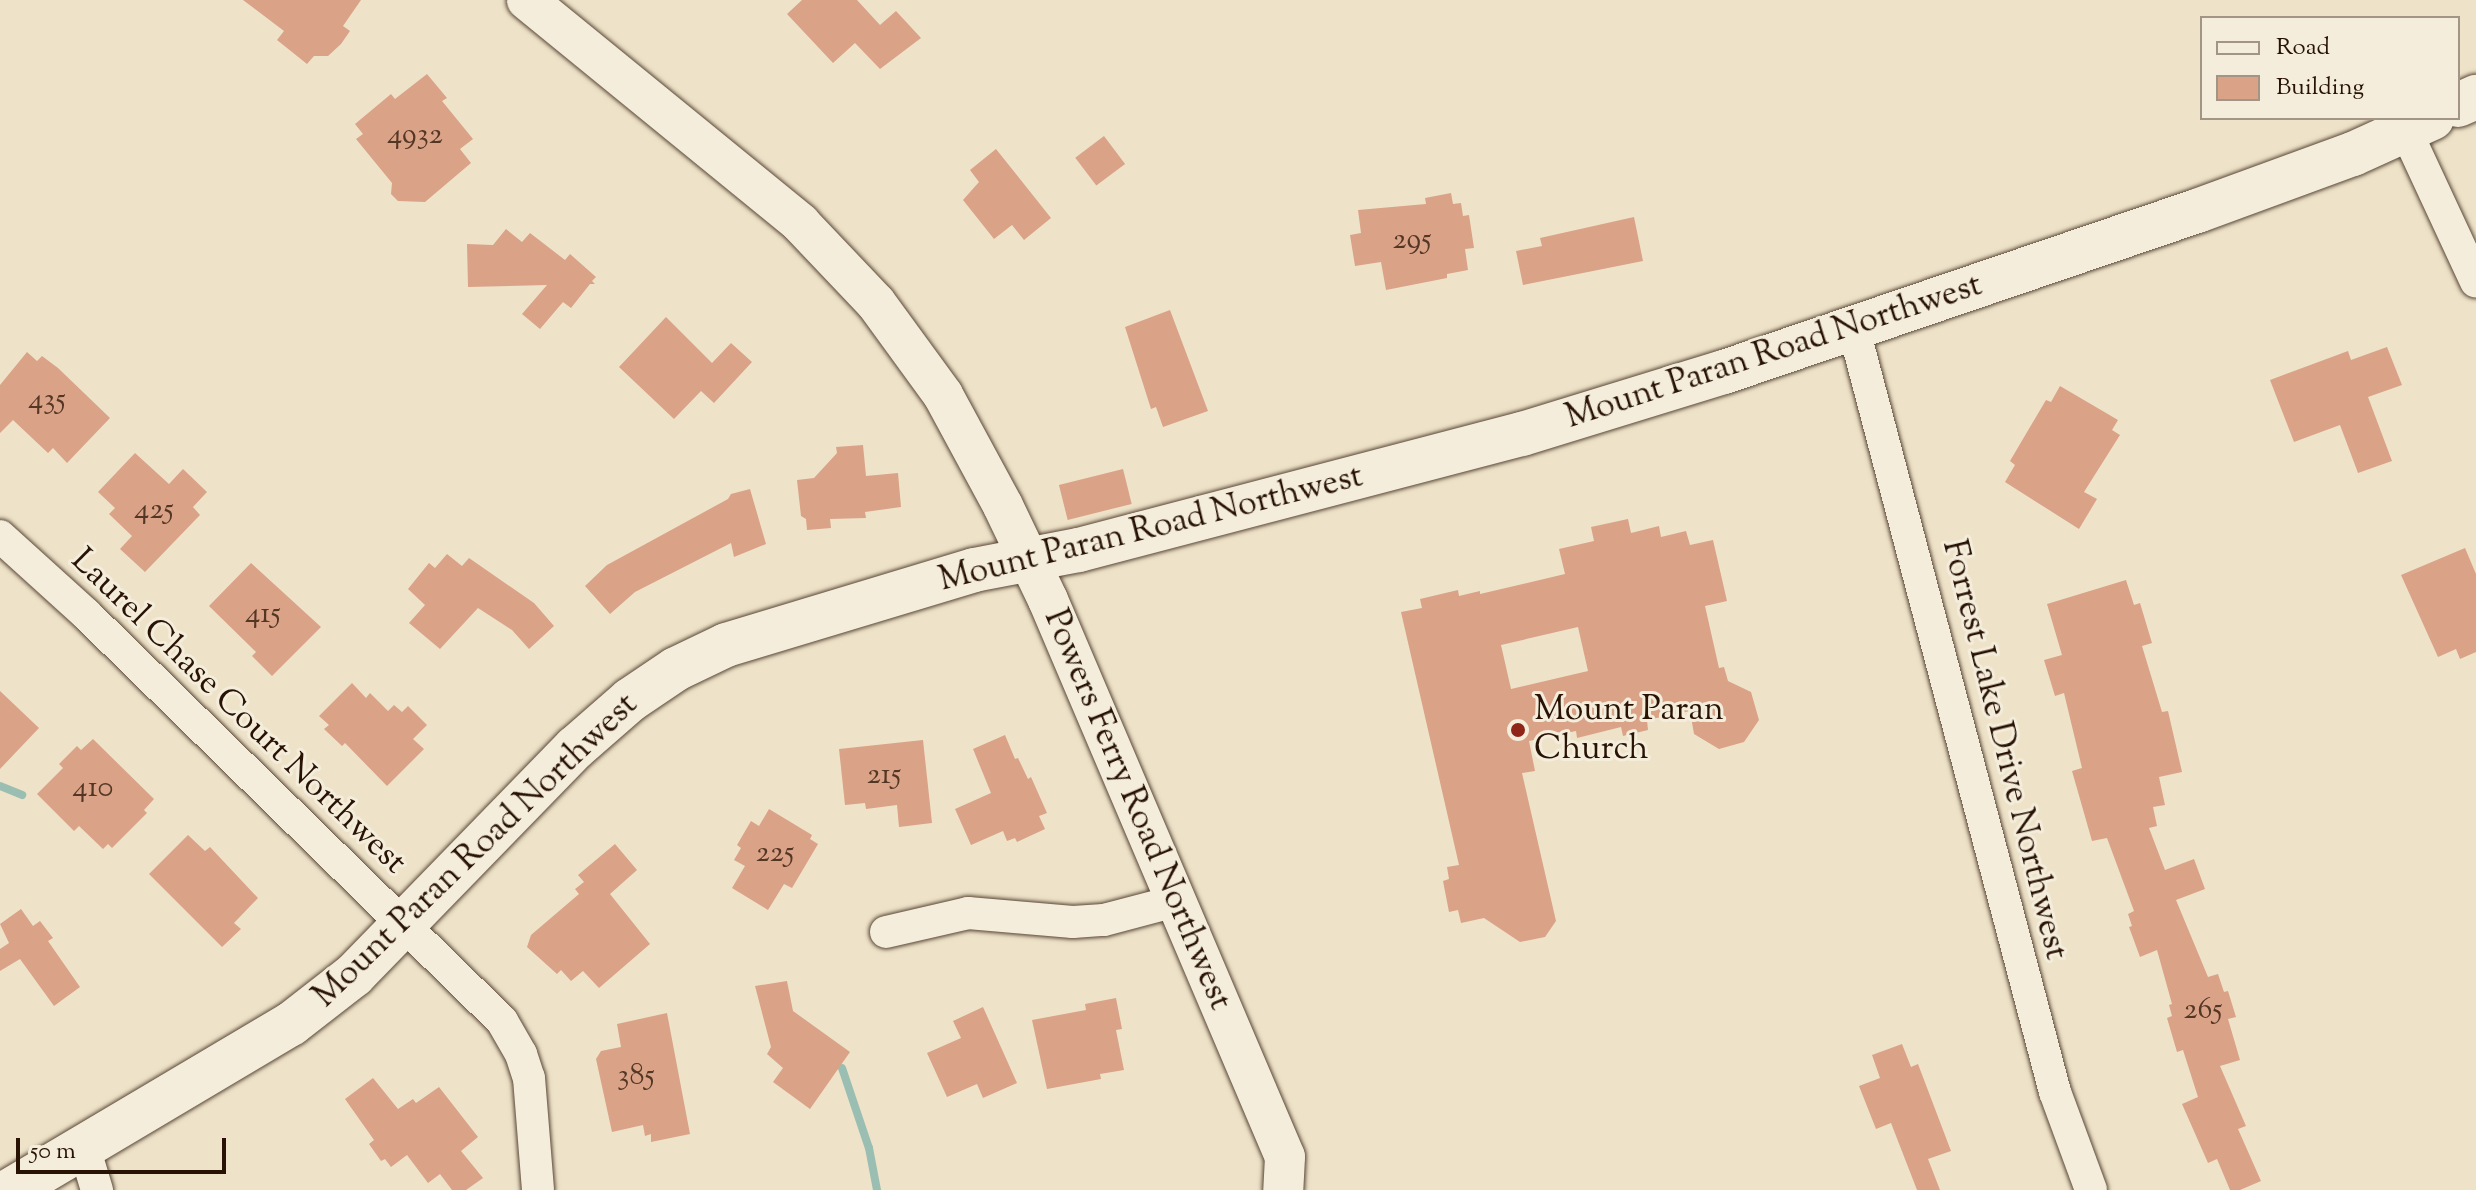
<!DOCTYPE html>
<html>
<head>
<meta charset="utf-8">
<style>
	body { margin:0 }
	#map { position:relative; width:2476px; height:1190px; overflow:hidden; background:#eee3c9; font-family:"Sorts Mill Goudy",serif }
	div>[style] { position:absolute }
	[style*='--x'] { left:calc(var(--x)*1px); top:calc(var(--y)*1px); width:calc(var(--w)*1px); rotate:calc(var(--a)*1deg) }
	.stream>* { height:8px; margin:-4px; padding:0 4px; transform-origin:4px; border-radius:4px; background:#9abeb2 }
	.building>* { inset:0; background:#daa287; transform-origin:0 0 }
	.roads { filter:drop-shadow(0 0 2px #594635) drop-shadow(0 0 2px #594635) }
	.minor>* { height:32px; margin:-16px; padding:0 16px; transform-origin:16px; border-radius:16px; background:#f4eddc }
	.tertiary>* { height:40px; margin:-20px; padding:0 20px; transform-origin:20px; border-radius:20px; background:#f4eddc }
	.secondary>* { height:44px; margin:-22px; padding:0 22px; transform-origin:22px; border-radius:22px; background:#f4eddc }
	.dots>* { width:22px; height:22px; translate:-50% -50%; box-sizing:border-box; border:4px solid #f4eddc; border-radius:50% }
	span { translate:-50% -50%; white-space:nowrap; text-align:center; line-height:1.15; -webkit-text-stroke:6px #f4eddc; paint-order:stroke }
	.number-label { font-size:30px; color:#543625 }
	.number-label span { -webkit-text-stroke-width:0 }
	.street-label { font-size:34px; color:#271204 }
	.poi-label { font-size:34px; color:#271204 }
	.left { translate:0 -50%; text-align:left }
	.legend { position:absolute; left:2200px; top:16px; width:260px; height:104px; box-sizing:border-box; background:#f4eddc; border:2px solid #a29586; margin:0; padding:10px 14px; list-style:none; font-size:24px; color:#271204 }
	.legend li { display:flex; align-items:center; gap:16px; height:40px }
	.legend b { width:40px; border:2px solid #a29586 }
	.scale { position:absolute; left:16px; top:1138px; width:210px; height:36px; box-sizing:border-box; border:4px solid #271204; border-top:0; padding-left:10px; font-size:24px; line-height:28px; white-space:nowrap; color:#271204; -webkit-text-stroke:6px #f4eddc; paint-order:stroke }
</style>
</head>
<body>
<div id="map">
	<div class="stream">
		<div style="--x:0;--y:786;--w:24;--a:22"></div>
		<div style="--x:842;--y:1068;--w:84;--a:71.4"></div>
		<div style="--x:869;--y:1148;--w:43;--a:79.2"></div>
	</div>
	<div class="building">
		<div style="clip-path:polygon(243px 0,361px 0,343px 26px,350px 31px,341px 44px,328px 56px,314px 56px,307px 64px,277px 40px,284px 31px)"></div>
		<div style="clip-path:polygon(802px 0,857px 0,880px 25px,896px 11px,921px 38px,880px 69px,855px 43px,833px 63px,787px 14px)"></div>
		<div style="clip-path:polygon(427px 74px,447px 98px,442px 101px,473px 139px,460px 149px,471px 163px,425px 202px,398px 201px,391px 194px,392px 183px,356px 139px,363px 134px,355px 124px,391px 94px,395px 99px)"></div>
		<div style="left:1104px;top:136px;width:35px;height:36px;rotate:53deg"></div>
		<div style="clip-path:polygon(996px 149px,1051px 218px,1024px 240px,1012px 225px,994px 239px,963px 200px,979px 182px,970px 170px)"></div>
		<div style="clip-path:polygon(1451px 193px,1453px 204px,1461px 203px,1463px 216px,1469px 215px,1474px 248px,1465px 249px,1468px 270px,1447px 274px,1447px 278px,1386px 290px,1381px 262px,1355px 266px,1350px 235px,1361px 233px,1358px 210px,1426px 204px,1425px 198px)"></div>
		<div style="clip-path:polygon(1634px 217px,1643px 261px,1523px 285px,1516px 251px,1542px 246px,1540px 238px)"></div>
		<div style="clip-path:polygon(506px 229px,522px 242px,530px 233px,565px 260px,570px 254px,596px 277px,592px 281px,595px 284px,590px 284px,571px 308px,563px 302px,540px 329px,522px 314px,547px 285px,468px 287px,467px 244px,493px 245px)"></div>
		<div style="clip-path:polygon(1170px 310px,1208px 411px,1163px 427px,1156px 407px,1151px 409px,1125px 327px)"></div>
		<div style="clip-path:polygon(666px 317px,712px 363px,731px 343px,752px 362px,714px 403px,701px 391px,674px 419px,619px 367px)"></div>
		<div style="clip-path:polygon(2387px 347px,2402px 385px,2368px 397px,2392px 461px,2358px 473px,2340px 425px,2294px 442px,2270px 380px,2348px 351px,2351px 360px)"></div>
		<div style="clip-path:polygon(27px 352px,37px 361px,42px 356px,58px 368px,110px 418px,67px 463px,53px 448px,48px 453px,13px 420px,0 433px,0 385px)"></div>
		<div style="clip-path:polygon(2060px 386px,2118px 420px,2112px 430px,2120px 435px,2084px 492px,2097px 499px,2079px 529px,2005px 482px,2015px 465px,2010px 461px,2046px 400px,2051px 402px)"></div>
		<div style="clip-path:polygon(863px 445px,866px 476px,898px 473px,901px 507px,865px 512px,866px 518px,830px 519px,831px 528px,807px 530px,806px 519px,801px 516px,797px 480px,814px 478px,837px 453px,836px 447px)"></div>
		<div style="clip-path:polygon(135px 453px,169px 484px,183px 469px,207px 492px,193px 507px,200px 515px,145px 572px,120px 549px,132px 536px,109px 514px,115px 508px,98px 492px)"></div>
		<div style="left:1123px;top:469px;width:36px;height:66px;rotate:76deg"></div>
		<div style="clip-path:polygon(750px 489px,766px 544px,734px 557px,731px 543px,635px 592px,610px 614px,585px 586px,607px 565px,728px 499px,731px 494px)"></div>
		<div style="clip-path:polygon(evenodd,1628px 519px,1631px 533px,1659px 526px,1661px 537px,1686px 531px,1690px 545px,1713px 540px,1727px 601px,1705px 606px,1719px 668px,1724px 667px,1728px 681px,1751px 692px,1759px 720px,1744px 742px,1719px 749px,1694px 734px,1690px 711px,1647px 720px,1648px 730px,1623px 736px,1621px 727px,1577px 738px,1576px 731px,1529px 741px,1535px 771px,1522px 773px,1556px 921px,1545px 937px,1520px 942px,1484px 918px,1461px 923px,1458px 910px,1449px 912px,1443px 881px,1449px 879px,1447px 867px,1459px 865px,1401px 612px,1422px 608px,1420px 599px,1458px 590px,1459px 596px,1480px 591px,1480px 594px,1565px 574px,1559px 549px,1594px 541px,1591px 527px,1628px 519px,1578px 627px,1588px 671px,1511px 689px,1501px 645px,1578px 627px)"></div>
		<div style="clip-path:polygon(2465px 548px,2476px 574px,2476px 652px,2460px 659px,2456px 649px,2438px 657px,2401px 575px)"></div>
		<div style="clip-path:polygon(447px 554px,462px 566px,469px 558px,534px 603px,554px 626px,529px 649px,512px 630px,478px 608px,440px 649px,409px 623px,425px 605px,408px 589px,429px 563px,435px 568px)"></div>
		<div style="clip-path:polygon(251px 563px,321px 627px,272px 676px,252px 656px,256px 652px,209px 606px)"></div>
		<div style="clip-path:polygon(2126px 580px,2134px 605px,2140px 603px,2152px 643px,2142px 646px,2162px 712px,2168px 711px,2182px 772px,2159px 777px,2165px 805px,2153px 807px,2157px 826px,2149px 828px,2165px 870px,2194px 859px,2205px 889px,2176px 900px,2208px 977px,2218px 974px,2224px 992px,2228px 991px,2236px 1017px,2228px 1019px,2240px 1060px,2220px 1066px,2246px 1126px,2238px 1129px,2261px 1181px,2240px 1190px,2230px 1190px,2217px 1159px,2208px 1163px,2182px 1104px,2198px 1097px,2183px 1050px,2177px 1052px,2167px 1018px,2172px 1016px,2169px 1005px,2172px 1004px,2157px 950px,2140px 957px,2129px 927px,2132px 926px,2128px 914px,2134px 911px,2107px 838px,2092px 841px,2072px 771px,2082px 768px,2064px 693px,2055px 696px,2044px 660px,2062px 655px,2047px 604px)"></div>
		<div style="clip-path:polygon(352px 683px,366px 698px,370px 693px,388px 711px,394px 705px,402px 712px,408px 706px,427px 725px,413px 739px,424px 749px,387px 786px,345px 743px,342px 746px,324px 729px,329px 725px,319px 716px)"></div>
		<div style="clip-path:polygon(0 691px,39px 728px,0 769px)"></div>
		<div style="clip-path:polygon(1005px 735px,1015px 759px,1018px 758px,1028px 779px,1031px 777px,1047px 813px,1039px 816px,1045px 829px,1017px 842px,1015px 838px,1007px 841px,1003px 831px,971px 845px,955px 809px,991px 793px,973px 749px)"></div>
		<div style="clip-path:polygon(93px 739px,154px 799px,144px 810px,147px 813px,112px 848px,108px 844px,103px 849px,79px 826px,74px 831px,37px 794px,63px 768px,59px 764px,77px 746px,81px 750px)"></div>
		<div style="clip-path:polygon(923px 740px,932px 823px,899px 827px,897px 805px,866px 809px,865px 803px,845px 805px,839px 749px)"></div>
		<div style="clip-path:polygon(769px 809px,812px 835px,810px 839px,818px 844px,792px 888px,784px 884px,768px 910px,732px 888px,745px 866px,734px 860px,741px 848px,737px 845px,751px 821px,759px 826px)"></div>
		<div style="clip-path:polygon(188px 835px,205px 851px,210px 847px,258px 898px,234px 923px,241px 929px,222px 947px,149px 874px)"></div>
		<div style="clip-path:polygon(615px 844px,637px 870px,610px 894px,650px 944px,599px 988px,583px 971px,571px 981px,561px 970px,557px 974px,527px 947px,531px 935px,579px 894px,575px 889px,584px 882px,578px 875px)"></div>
		<div style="clip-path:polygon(21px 909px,33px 926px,40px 921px,53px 938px,48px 941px,80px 987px,54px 1006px,20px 959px,0 971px,0 949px,9px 943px,0 924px)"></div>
		<div style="clip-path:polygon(787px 981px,793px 1011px,850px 1052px,810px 1109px,773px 1082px,783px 1068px,767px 1054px,771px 1047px,755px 986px)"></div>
		<div style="clip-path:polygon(1116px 998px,1122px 1029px,1116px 1030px,1124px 1070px,1100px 1074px,1101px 1079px,1047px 1089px,1032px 1020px,1086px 1010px,1085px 1004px)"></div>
		<div style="clip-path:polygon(983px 1007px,1017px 1083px,983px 1098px,977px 1084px,947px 1097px,927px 1053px,961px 1038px,953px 1021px)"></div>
		<div style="clip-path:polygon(667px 1013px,690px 1134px,651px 1142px,651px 1134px,645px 1136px,643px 1125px,612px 1132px,596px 1059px,601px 1051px,621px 1047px,617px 1024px)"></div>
		<div style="clip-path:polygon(1902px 1044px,1911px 1067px,1918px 1064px,1951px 1151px,1928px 1159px,1940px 1190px,1917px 1190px,1891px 1123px,1876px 1129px,1859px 1086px,1880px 1078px,1872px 1055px)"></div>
		<div style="clip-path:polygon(373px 1078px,398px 1109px,413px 1099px,416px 1103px,439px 1087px,478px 1137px,461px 1151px,483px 1178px,466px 1190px,452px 1190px,440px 1174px,428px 1183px,407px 1155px,391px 1167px,385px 1159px,381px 1161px,369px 1144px,374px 1140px,345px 1099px)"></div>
	</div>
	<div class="roads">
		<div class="minor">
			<div style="--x:2406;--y:131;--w:166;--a:65.1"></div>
			<div style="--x:1853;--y:326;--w:792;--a:75.23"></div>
			<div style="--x:2055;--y:1092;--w:104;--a:69.8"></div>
			<div style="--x:0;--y:536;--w:116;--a:42.2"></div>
			<div style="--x:86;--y:614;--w:582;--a:44.37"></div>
			<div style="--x:502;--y:1021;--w:38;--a:60"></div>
			<div style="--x:521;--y:1054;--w:25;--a:72"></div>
			<div style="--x:529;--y:1078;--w:112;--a:85.4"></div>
			<div style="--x:886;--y:932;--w:84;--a:-13"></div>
			<div style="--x:968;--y:913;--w:105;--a:4.9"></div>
			<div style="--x:1073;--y:922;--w:31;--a:-4"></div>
			<div style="--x:1104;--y:920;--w:74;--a:-14.8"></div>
			<div style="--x:84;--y:1147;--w:45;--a:73.2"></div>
		</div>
		<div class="tertiary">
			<div style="--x:527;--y:0;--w:353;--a:39.2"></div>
			<div style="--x:800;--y:223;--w:110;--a:46.5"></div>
			<div style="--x:876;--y:303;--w:114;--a:53.9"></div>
			<div style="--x:943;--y:395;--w:126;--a:61.6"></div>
			<div style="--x:1003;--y:506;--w:104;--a:64.4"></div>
			<div style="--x:1048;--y:600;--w:605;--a:66.95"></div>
			<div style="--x:1285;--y:1157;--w:33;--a:93"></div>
		</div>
		<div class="secondary">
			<div style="--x:2458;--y:105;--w:20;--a:-24"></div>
			<div style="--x:11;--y:1190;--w:326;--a:-30.7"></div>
			<div style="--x:291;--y:1024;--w:80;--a:-37.9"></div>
			<div style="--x:354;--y:975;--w:317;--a:-45.8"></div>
			<div style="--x:575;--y:748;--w:73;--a:-41.1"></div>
			<div style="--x:630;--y:700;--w:55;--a:-34"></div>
			<div style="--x:676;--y:669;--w:55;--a:-25.6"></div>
			<div style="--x:726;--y:645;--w:259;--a:-16.8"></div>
			<div style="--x:974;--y:570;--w:107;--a:-10.8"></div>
			<div style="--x:1079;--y:550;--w:458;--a:-14.7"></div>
			<div style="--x:1522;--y:434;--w:211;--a:-17.1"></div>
			<div style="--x:1724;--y:372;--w:500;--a:-18.8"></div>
			<div style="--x:2197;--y:211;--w:166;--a:-20.1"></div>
			<div style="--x:2353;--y:154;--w:87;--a:-24.5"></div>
		</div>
	</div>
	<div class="dots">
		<div style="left:1518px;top:730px;background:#8f2418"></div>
	</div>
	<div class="number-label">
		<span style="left:415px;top:136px">4932</span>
		<span style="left:1412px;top:241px">295</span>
		<span style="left:47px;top:401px">435</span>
		<span style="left:154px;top:511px">425</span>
		<span style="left:263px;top:615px">415</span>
		<span style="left:884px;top:776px">215</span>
		<span style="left:93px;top:789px">410</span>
		<span style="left:775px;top:854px">225</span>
		<span style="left:2203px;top:1011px">265</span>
		<span style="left:636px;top:1077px">385</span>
	</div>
	<div class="street-label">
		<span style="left:1774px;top:352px;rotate:-18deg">Mount Paran Road Northwest</span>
		<span style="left:1151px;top:529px;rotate:-14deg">Mount Paran Road Northwest</span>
		<span style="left:238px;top:712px;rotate:44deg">Laurel Chase Court Northwest</span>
		<span style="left:2004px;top:750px;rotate:76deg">Forrest Lake Drive Northwest</span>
		<span style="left:1137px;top:810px;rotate:67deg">Powers Ferry Road Northwest</span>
		<span style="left:476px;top:851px;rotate:-44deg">Mount Paran Road Northwest</span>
	</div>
	<div class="poi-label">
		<span class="left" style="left:1534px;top:730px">Mount Paran<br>Church</span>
	</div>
	<ul class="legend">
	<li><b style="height:10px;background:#f4eddc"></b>Road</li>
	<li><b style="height:22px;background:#daa287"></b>Building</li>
	</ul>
	<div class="scale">50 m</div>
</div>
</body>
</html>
